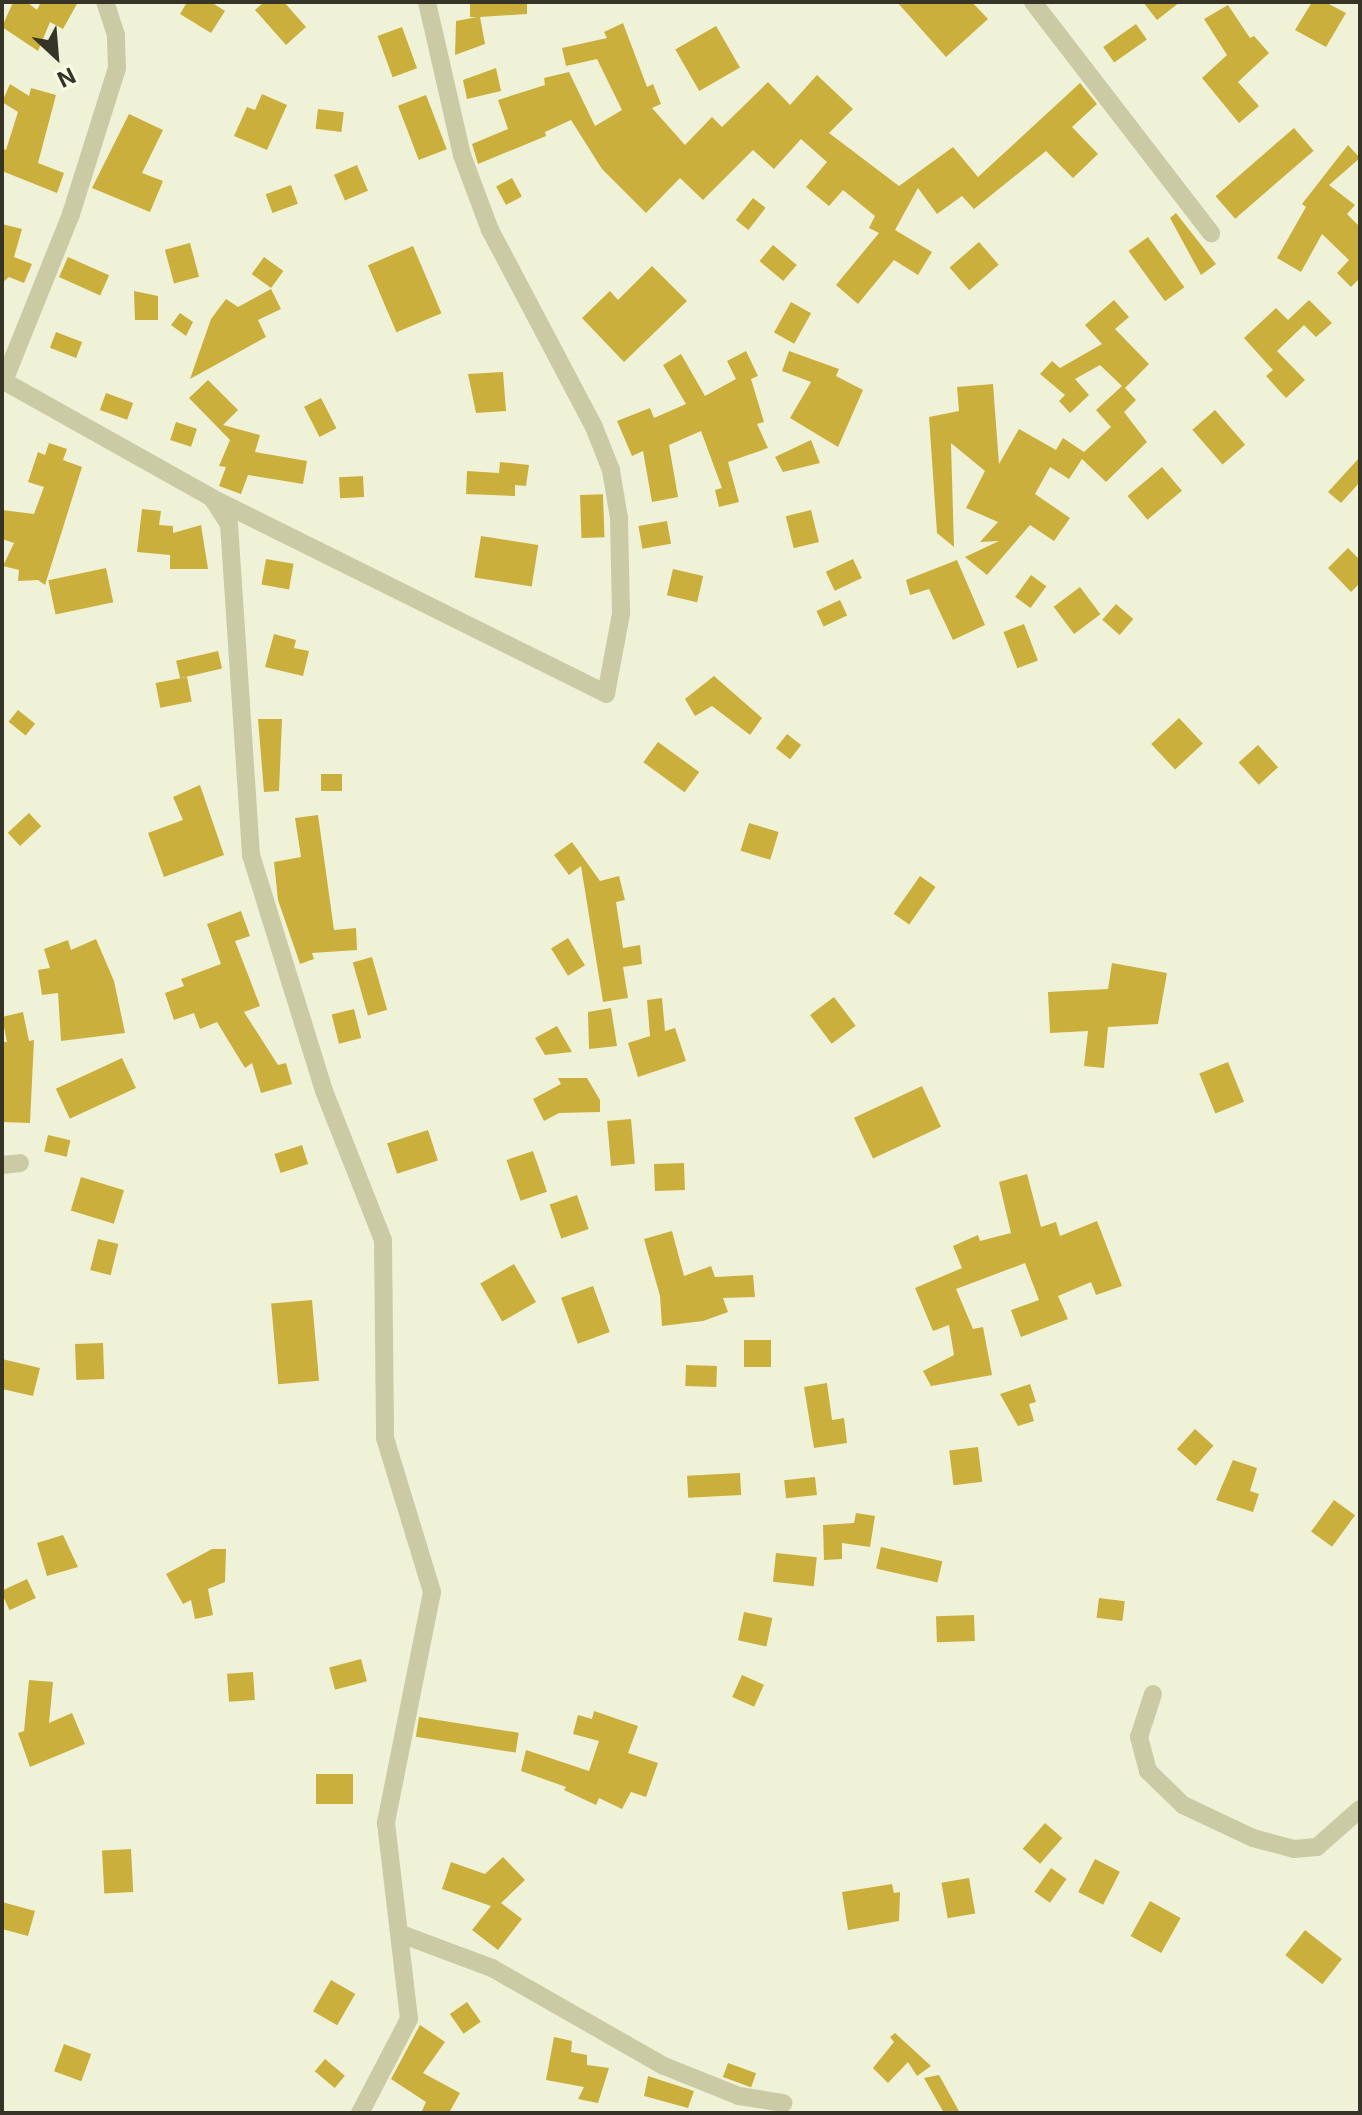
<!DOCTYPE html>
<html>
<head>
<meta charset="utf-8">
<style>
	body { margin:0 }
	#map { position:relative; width:1362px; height:2115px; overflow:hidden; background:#f0f2d8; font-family:Inter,sans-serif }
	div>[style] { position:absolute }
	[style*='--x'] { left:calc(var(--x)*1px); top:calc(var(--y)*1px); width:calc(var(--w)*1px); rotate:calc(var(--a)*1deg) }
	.building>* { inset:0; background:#cbaf3d; transform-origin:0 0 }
	.minor>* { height:18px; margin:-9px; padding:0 9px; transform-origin:9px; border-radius:9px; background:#cacba4 }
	span { translate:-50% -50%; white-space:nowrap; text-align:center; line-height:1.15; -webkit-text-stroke:8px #f8fae5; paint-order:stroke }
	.frame { position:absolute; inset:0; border:4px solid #363426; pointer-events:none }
	.north { position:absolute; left:16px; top:16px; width:80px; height:80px; -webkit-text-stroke:6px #f8fae5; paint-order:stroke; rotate:154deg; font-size:22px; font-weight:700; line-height:32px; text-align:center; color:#363426 }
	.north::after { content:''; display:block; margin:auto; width:28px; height:36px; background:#363426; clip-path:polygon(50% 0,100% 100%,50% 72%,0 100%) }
</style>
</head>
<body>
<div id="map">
	<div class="building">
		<div style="clip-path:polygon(13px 2px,27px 2px,37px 10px,41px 2px,78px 2px,63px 29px,50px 22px,38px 51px,2px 27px)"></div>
		<div style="clip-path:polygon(187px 2px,211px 2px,225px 11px,211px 33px,180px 14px)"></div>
		<div style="clip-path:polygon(264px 2px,284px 2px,306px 27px,286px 45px,255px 10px)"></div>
		<div style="clip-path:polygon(470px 2px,527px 2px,527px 14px,480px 17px,485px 44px,455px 55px,456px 21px,477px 17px,470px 17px)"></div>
		<div style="clip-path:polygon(897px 2px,972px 2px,988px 19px,946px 57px)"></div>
		<div style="clip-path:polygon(1143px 2px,1180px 2px,1157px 20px)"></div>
		<div style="clip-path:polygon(1312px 2px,1325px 2px,1346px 13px,1326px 47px,1295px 30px)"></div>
		<div style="clip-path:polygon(1228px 5px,1250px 38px,1254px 36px,1269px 53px,1238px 82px,1259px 106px,1239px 123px,1202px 78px,1227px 55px,1204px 19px)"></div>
		<div style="clip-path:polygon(623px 23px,647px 87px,653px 84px,661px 104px,652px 108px,685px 145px,712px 117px,722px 127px,768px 82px,790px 105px,817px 75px,853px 109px,829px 133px,899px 186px,953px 147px,978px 177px,1080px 83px,1097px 104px,1072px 127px,1098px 154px,1073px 178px,1046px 151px,974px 209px,962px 196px,937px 214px,918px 188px,895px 230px,932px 252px,918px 275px,894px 260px,858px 304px,836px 285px,879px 233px,869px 228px,875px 216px,843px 190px,829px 206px,806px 187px,827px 162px,801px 139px,774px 169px,753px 150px,703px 200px,680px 178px,646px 213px,602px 169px,571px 120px,545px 132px,546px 136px,478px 164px,472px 144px,508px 129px,498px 100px,545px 85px,544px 78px,569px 72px,595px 126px,622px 110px,597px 59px,566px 66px,562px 48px,607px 38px,604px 32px)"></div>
		<div style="left:1136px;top:24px;width:19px;height:40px;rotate:55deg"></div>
		<div style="left:716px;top:26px;width:48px;height:47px;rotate:60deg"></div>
		<div style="left:402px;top:27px;width:44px;height:26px;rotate:70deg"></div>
		<div style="clip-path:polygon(496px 68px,501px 91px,467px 99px,463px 80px)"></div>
		<div style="clip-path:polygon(10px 84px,29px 96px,31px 88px,56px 95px,38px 163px,64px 173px,57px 193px,2px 171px,2px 148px,6px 150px,18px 112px,2px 102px)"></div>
		<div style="clip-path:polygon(262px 94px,287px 105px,267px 150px,234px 136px,247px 107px,255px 110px)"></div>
		<div style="left:426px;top:95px;width:58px;height:30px;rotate:69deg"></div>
		<div style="left:318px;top:109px;width:26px;height:20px;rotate:7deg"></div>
		<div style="clip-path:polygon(129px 114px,163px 130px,142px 173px,163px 181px,150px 212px,92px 188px)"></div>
		<div style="left:1294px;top:128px;width:30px;height:104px;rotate:49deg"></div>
		<div style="clip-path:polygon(1348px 145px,1360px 158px,1329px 185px,1355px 205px,1347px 214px,1360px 227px,1360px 278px,1351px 287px,1337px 273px,1349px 260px,1322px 234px,1301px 272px,1277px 258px,1306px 207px,1302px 204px)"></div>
		<div style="left:357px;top:165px;width:28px;height:25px;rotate:67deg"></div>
		<div style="left:512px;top:178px;width:21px;height:18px;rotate:62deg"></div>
		<div style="left:291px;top:185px;width:20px;height:27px;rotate:70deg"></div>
		<div style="left:753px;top:198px;width:16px;height:28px;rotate:38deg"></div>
		<div style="clip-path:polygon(1176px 213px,1216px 264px,1201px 275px,1170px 218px)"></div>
		<div style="clip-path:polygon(2px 224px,22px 229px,14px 257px,32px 264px,24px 283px,9px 277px,2px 283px)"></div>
		<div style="left:1148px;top:237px;width:62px;height:24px;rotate:54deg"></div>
		<div style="left:979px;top:242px;width:30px;height:39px;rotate:49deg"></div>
		<div style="left:190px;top:243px;width:35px;height:26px;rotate:75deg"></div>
		<div style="left:773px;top:245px;width:31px;height:21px;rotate:40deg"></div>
		<div style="left:413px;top:246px;width:73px;height:49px;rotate:67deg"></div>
		<div style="left:68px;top:257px;width:45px;height:22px;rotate:24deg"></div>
		<div style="left:264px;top:257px;width:24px;height:21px;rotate:36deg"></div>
		<div style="clip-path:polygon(652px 266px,687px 301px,624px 362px,582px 318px,610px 291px,618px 300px)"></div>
		<div style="clip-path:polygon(271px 289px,281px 309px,258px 320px,266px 337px,190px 379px,211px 319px,226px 299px,238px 307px)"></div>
		<div style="clip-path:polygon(134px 291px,158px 296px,158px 320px,135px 320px)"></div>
		<div style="clip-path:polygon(1114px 300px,1129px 317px,1115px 329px,1149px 364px,1125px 388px,1136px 400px,1124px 412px,1147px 442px,1106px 482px,1082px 459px,1069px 479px,1050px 467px,1035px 494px,1070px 518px,1054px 541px,1030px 525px,987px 575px,965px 557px,999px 541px,980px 542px,998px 522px,966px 508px,985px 471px,951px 443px,954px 547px,937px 533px,929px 417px,959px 411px,957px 387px,993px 384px,999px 464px,1019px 429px,1056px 450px,1063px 438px,1084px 452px,1111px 427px,1096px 410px,1122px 386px,1100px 365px,1075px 379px,1089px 395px,1070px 413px,1059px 401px,1065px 395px,1040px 374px,1052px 361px,1060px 368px,1102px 344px,1085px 325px)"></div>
		<div style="clip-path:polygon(1309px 300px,1332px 323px,1316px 337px,1304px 325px,1277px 351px,1305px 380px,1286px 398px,1266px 376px,1273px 370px,1244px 338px,1276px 308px,1288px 320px)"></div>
		<div style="left:791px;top:302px;width:23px;height:35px;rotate:29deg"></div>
		<div style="clip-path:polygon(180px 313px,193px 322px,186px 336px,171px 325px)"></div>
		<div style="left:56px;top:332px;width:28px;height:17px;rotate:21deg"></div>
		<div style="clip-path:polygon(746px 351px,758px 376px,751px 379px,764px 422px,757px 424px,768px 448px,728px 462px,739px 502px,719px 507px,715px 490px,722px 488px,701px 431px,669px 445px,678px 497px,652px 502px,643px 451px,632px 456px,617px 421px,650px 408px,654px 418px,686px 404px,663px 365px,681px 354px,705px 396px,736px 379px,727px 361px)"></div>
		<div style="clip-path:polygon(789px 351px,839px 369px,836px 376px,863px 390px,838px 447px,790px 418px,811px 382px,782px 371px)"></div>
		<div style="clip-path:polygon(503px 372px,506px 411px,476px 413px,468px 374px)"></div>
		<div style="clip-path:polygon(208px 380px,238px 410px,223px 425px,260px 435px,255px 452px,307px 461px,303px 484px,248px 475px,241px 494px,219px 486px,226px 467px,219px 466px,230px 440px,189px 398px)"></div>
		<div style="left:106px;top:393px;width:29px;height:18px;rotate:20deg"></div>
		<div style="left:321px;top:398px;width:34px;height:19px;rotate:63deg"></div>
		<div style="left:1215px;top:410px;width:46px;height:30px;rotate:49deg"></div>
		<div style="left:176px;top:422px;width:22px;height:19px;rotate:18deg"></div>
		<div style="clip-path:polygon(811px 440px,820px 463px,783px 472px,775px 457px)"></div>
		<div style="clip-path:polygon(49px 443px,67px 449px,63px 460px,82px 467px,45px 585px,38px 580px,18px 581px,19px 570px,3px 566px,14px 543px,2px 539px,2px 510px,34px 514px,44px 487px,28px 482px,38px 452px,45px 455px)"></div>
		<div style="clip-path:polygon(1360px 457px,1360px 482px,1341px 503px,1328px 492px)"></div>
		<div style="clip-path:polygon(500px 462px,529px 465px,526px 486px,515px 485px,515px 496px,466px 494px,467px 471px,499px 473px)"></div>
		<div style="left:1162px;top:467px;width:31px;height:45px;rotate:50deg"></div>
		<div style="left:363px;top:476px;width:21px;height:24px;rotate:87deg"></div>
		<div style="left:580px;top:495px;width:23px;height:43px;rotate:-2deg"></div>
		<div style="clip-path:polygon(142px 509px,161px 511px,159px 525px,173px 526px,173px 533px,201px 525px,208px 569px,170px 569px,170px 555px,137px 552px)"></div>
		<div style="left:811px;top:510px;width:33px;height:26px;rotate:76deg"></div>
		<div style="left:667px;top:521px;width:23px;height:29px;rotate:80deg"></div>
		<div style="left:481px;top:536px;width:58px;height:42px;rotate:9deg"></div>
		<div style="clip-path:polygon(1348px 548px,1360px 560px,1360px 583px,1351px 592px,1328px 568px)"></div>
		<div style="left:266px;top:559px;width:28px;height:26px;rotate:10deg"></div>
		<div style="left:853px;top:559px;width:21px;height:30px;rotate:65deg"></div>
		<div style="clip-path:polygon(957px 560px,985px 625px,953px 640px,929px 589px,910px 595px,906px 580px)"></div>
		<div style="left:106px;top:568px;width:35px;height:59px;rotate:78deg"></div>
		<div style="left:673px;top:569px;width:31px;height:27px;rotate:13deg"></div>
		<div style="left:1031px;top:575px;width:19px;height:27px;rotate:36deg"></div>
		<div style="left:1080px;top:587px;width:34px;height:33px;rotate:53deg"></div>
		<div style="left:840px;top:600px;width:17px;height:26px;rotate:65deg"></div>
		<div style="left:1116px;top:604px;width:23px;height:21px;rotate:41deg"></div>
		<div style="left:1024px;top:624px;width:39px;height:22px;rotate:69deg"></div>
		<div style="clip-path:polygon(274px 634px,296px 640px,294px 648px,309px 651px,303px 676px,265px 667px)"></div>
		<div style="left:218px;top:651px;width:18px;height:43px;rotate:77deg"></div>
		<div style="clip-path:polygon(714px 676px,762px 718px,750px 735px,712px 706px,695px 716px,685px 699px)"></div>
		<div style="left:187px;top:677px;width:25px;height:32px;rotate:79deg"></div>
		<div style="left:18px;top:710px;width:22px;height:15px;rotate:39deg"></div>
		<div style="left:1179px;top:718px;width:35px;height:38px;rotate:47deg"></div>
		<div style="clip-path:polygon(258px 719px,282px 719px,279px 791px,264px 792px)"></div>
		<div style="left:787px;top:734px;width:18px;height:18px;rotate:38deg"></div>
		<div style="left:658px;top:742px;width:51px;height:25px;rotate:36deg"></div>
		<div style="left:1258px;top:745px;width:30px;height:26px;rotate:48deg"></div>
		<div style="left:342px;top:774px;width:17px;height:21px;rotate:90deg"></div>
		<div style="clip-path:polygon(200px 785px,224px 855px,164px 877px,148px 833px,183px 820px,173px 797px)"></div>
		<div style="left:29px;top:813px;width:18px;height:29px;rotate:47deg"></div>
		<div style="clip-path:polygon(318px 815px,334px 930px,356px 928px,357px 950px,312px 953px,314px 959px,300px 964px,278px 900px,274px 862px,301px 857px,295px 818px)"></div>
		<div style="left:749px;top:823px;width:31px;height:29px;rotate:17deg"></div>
		<div style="clip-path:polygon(572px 842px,600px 881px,619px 876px,625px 900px,616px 902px,623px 948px,640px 945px,642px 964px,623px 967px,628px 998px,603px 1002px,581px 866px,569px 875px,554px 855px)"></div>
		<div style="left:920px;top:876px;width:19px;height:46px;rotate:35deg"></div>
		<div style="clip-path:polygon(241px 911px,250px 936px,235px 941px,260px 1006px,244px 1012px,278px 1065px,286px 1063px,292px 1084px,261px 1093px,252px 1063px,245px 1068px,217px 1022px,200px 1029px,194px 1013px,174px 1020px,165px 993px,184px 986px,181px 979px,221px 964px,207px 924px)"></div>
		<div style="left:568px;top:938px;width:32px;height:20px;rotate:58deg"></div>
		<div style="clip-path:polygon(96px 939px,114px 981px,125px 1033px,61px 1041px,58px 993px,42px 995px,38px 970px,50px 968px,44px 949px,68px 940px,71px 950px)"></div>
		<div style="left:372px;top:957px;width:55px;height:20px;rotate:74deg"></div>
		<div style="clip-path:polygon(1112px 963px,1167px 973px,1158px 1024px,1108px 1027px,1104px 1068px,1084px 1066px,1088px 1031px,1050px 1033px,1048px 992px,1108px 989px)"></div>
		<div style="left:834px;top:997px;width:36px;height:30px;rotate:53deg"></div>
		<div style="clip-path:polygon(662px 998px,665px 1031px,675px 1028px,686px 1061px,638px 1077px,628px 1043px,650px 1036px,647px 1000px)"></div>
		<div style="clip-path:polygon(611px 1008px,617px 1046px,589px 1049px,588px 1012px)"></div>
		<div style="left:354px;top:1009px;width:30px;height:23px;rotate:76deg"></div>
		<div style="clip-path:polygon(23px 1012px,29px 1041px,34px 1040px,30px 1123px,2px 1122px,3px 1042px,7px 1042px,2px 1017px)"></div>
		<div style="clip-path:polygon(557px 1026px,572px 1052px,545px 1055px,535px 1038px)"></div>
		<div style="left:122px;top:1058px;width:33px;height:73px;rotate:65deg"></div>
		<div style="left:1228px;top:1062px;width:43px;height:31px;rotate:68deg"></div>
		<div style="clip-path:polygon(558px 1078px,587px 1078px,600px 1100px,600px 1112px,559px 1113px,544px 1121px,533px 1099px,561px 1084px)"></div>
		<div style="left:922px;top:1086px;width:45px;height:75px;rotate:65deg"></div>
		<div style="left:631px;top:1119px;width:45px;height:24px;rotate:85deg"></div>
		<div style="left:428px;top:1130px;width:32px;height:43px;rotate:72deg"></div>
		<div style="left:48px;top:1135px;width:23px;height:17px;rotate:13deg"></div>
		<div style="left:302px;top:1145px;width:20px;height:29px;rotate:72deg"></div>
		<div style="left:533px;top:1151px;width:43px;height:28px;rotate:71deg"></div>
		<div style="left:684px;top:1163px;width:27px;height:30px;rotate:88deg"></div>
		<div style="clip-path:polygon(1027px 1174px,1041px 1227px,1056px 1222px,1060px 1236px,1097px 1221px,1122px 1286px,1096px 1295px,1091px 1282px,1058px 1296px,1068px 1319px,1021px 1337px,1011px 1310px,1039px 1300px,1025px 1263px,956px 1289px,973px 1329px,983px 1327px,992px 1375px,931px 1386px,923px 1371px,954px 1355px,949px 1325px,933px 1331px,915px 1288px,962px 1268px,953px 1246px,978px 1235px,980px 1241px,1011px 1233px,999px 1182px)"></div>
		<div style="left:81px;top:1177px;width:45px;height:35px;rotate:17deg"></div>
		<div style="left:577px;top:1195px;width:36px;height:29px;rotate:71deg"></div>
		<div style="clip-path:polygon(672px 1231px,684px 1276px,711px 1266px,715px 1277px,753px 1275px,755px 1297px,723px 1298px,728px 1312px,703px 1321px,662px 1326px,660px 1296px,644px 1239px)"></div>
		<div style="left:98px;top:1239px;width:21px;height:32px;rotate:14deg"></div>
		<div style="left:514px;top:1264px;width:44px;height:39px;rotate:60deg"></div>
		<div style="left:593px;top:1286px;width:49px;height:34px;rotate:70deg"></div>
		<div style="left:312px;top:1300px;width:81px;height:41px;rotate:85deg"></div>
		<div style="left:744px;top:1340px;width:27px;height:27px"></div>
		<div style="left:103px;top:1343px;width:36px;height:28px;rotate:88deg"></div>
		<div style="clip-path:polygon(2px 1359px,40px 1368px,33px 1396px,2px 1389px)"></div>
		<div style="left:686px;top:1365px;width:31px;height:21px;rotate:2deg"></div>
		<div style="clip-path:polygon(827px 1383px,832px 1420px,844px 1418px,847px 1443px,814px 1448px,804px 1387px)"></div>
		<div style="clip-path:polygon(1030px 1384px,1036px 1402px,1029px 1404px,1034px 1421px,1018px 1426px,1000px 1394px)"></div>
		<div style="left:1195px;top:1429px;width:25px;height:27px;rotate:42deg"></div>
		<div style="left:978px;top:1447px;width:35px;height:29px;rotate:83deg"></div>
		<div style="clip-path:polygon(1233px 1460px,1257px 1468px,1250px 1491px,1259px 1494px,1253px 1512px,1216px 1500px)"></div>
		<div style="left:740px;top:1473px;width:22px;height:53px;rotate:87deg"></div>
		<div style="left:815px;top:1477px;width:18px;height:31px;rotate:84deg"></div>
		<div style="left:1334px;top:1500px;width:26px;height:39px;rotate:36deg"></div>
		<div style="clip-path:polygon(856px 1513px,875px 1516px,870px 1547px,842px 1543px,842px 1559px,824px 1560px,823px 1525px,854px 1523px)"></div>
		<div style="clip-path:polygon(63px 1535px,78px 1567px,47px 1576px,37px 1543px)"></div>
		<div style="left:881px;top:1547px;width:63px;height:22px;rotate:13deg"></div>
		<div style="clip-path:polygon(212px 1549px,226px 1549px,225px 1582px,208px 1589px,213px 1615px,195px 1619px,191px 1600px,183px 1604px,166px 1574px)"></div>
		<div style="left:776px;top:1553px;width:41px;height:29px;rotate:6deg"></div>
		<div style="left:27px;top:1579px;width:21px;height:29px;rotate:65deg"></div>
		<div style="left:1099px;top:1598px;width:26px;height:20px;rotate:7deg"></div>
		<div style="left:744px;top:1612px;width:29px;height:29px;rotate:12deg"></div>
		<div style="left:974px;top:1615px;width:26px;height:38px;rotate:88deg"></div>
		<div style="left:361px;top:1659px;width:23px;height:33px;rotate:75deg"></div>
		<div style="left:253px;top:1672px;width:28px;height:26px;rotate:86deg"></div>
		<div style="left:742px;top:1675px;width:24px;height:24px;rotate:24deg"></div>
		<div style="clip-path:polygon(29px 1680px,53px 1682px,49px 1723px,72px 1713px,85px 1744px,30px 1767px,18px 1733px,24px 1731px)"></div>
		<div style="clip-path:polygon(594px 1711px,638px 1726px,628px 1753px,658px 1763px,646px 1797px,631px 1792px,622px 1809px,599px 1798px,596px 1805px,564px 1790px,566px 1787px,521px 1771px,526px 1750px,589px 1771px,599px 1741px,573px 1734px,578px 1715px,592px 1719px)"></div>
		<div style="left:419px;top:1717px;width:101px;height:20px;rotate:9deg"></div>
		<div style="left:316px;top:1774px;width:37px;height:30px"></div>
		<div style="left:1045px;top:1823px;width:23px;height:34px;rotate:41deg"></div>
		<div style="left:131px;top:1849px;width:43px;height:29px;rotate:87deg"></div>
		<div style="clip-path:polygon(503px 1857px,525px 1880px,501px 1903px,522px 1919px,498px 1950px,472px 1930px,491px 1906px,442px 1889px,451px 1862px,485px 1874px)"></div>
		<div style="left:1095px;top:1859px;width:28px;height:37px;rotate:27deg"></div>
		<div style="left:1051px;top:1868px;width:19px;height:29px;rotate:35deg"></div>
		<div style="left:969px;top:1878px;width:36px;height:28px;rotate:80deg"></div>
		<div style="clip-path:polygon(892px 1884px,894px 1893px,900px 1892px,899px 1921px,848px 1930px,842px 1892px)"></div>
		<div style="left:1150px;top:1901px;width:35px;height:40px;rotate:29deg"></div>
		<div style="clip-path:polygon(2px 1902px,35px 1911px,28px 1936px,2px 1929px)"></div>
		<div style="left:1305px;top:1930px;width:47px;height:32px;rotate:38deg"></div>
		<div style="left:331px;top:1980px;width:28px;height:36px;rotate:30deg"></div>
		<div style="left:467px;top:2002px;width:24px;height:21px;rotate:55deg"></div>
		<div style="clip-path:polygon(420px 2025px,445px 2042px,423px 2073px,460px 2093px,449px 2113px,421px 2113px,426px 2102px,391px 2079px)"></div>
		<div style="clip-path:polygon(895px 2033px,931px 2066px,917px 2076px,908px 2062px,888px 2083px,873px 2068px,894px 2042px,890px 2037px)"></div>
		<div style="clip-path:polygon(554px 2037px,572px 2041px,571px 2052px,587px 2055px,587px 2065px,609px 2068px,598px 2103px,578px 2099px,584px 2087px,546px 2080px)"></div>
		<div style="left:64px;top:2044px;width:29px;height:29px;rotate:20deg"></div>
		<div style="left:325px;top:2059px;width:26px;height:16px;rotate:40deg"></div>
		<div style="left:728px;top:2063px;width:30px;height:15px;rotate:20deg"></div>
		<div style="clip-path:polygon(939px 2075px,960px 2113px,944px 2113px,924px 2078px)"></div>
		<div style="clip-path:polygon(648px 2076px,694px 2091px,688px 2108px,644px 2096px)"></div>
	</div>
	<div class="minor">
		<div style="--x:1033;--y:2;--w:292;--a:52.4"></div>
		<div style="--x:2;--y:380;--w:241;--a:29.3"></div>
		<div style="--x:212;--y:498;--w:31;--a:57"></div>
		<div style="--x:229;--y:524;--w:332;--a:86.2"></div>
		<div style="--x:251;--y:855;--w:247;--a:72.8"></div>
		<div style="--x:324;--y:1091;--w:160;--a:68.4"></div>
		<div style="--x:383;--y:1240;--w:198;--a:89.4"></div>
		<div style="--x:385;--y:1438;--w:161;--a:73"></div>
		<div style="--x:432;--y:1592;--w:236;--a:101.3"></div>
		<div style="--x:386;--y:1823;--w:197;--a:83.3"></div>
		<div style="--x:409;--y:2019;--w:106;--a:117.5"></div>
		<div style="--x:4;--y:381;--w:180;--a:-68.1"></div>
		<div style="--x:71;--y:214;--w:153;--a:-72.5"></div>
		<div style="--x:117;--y:68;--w:33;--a:-92"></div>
		<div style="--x:116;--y:35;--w:35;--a:-108"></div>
		<div style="--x:212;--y:498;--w:440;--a:26.4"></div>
		<div style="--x:606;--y:694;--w:81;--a:-79.4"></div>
		<div style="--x:621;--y:614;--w:96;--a:-91.2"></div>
		<div style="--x:619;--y:518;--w:49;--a:-99.5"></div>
		<div style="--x:611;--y:470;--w:46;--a:-111.6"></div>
		<div style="--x:594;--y:427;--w:223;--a:-117.8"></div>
		<div style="--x:490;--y:230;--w:80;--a:-110.5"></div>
		<div style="--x:462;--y:155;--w:157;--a:-102.9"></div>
		<div style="--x:2;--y:1165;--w:18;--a:-6"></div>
		<div style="--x:1153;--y:1694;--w:45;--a:108"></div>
		<div style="--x:1139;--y:1737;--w:35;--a:75"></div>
		<div style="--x:1148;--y:1771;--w:49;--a:44.2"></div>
		<div style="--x:1183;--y:1805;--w:77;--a:25.2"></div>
		<div style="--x:1253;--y:1838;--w:42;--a:15"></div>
		<div style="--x:1294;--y:1849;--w:23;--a:-5"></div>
		<div style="--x:1317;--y:1847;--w:57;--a:-41.5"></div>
		<div style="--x:401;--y:1934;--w:97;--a:20.5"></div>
		<div style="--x:492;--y:1968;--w:198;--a:29.7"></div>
		<div style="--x:664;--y:2066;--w:81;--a:21.8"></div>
		<div style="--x:739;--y:2096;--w:45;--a:9"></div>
	</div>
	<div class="frame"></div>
	<div class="north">N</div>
</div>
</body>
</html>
